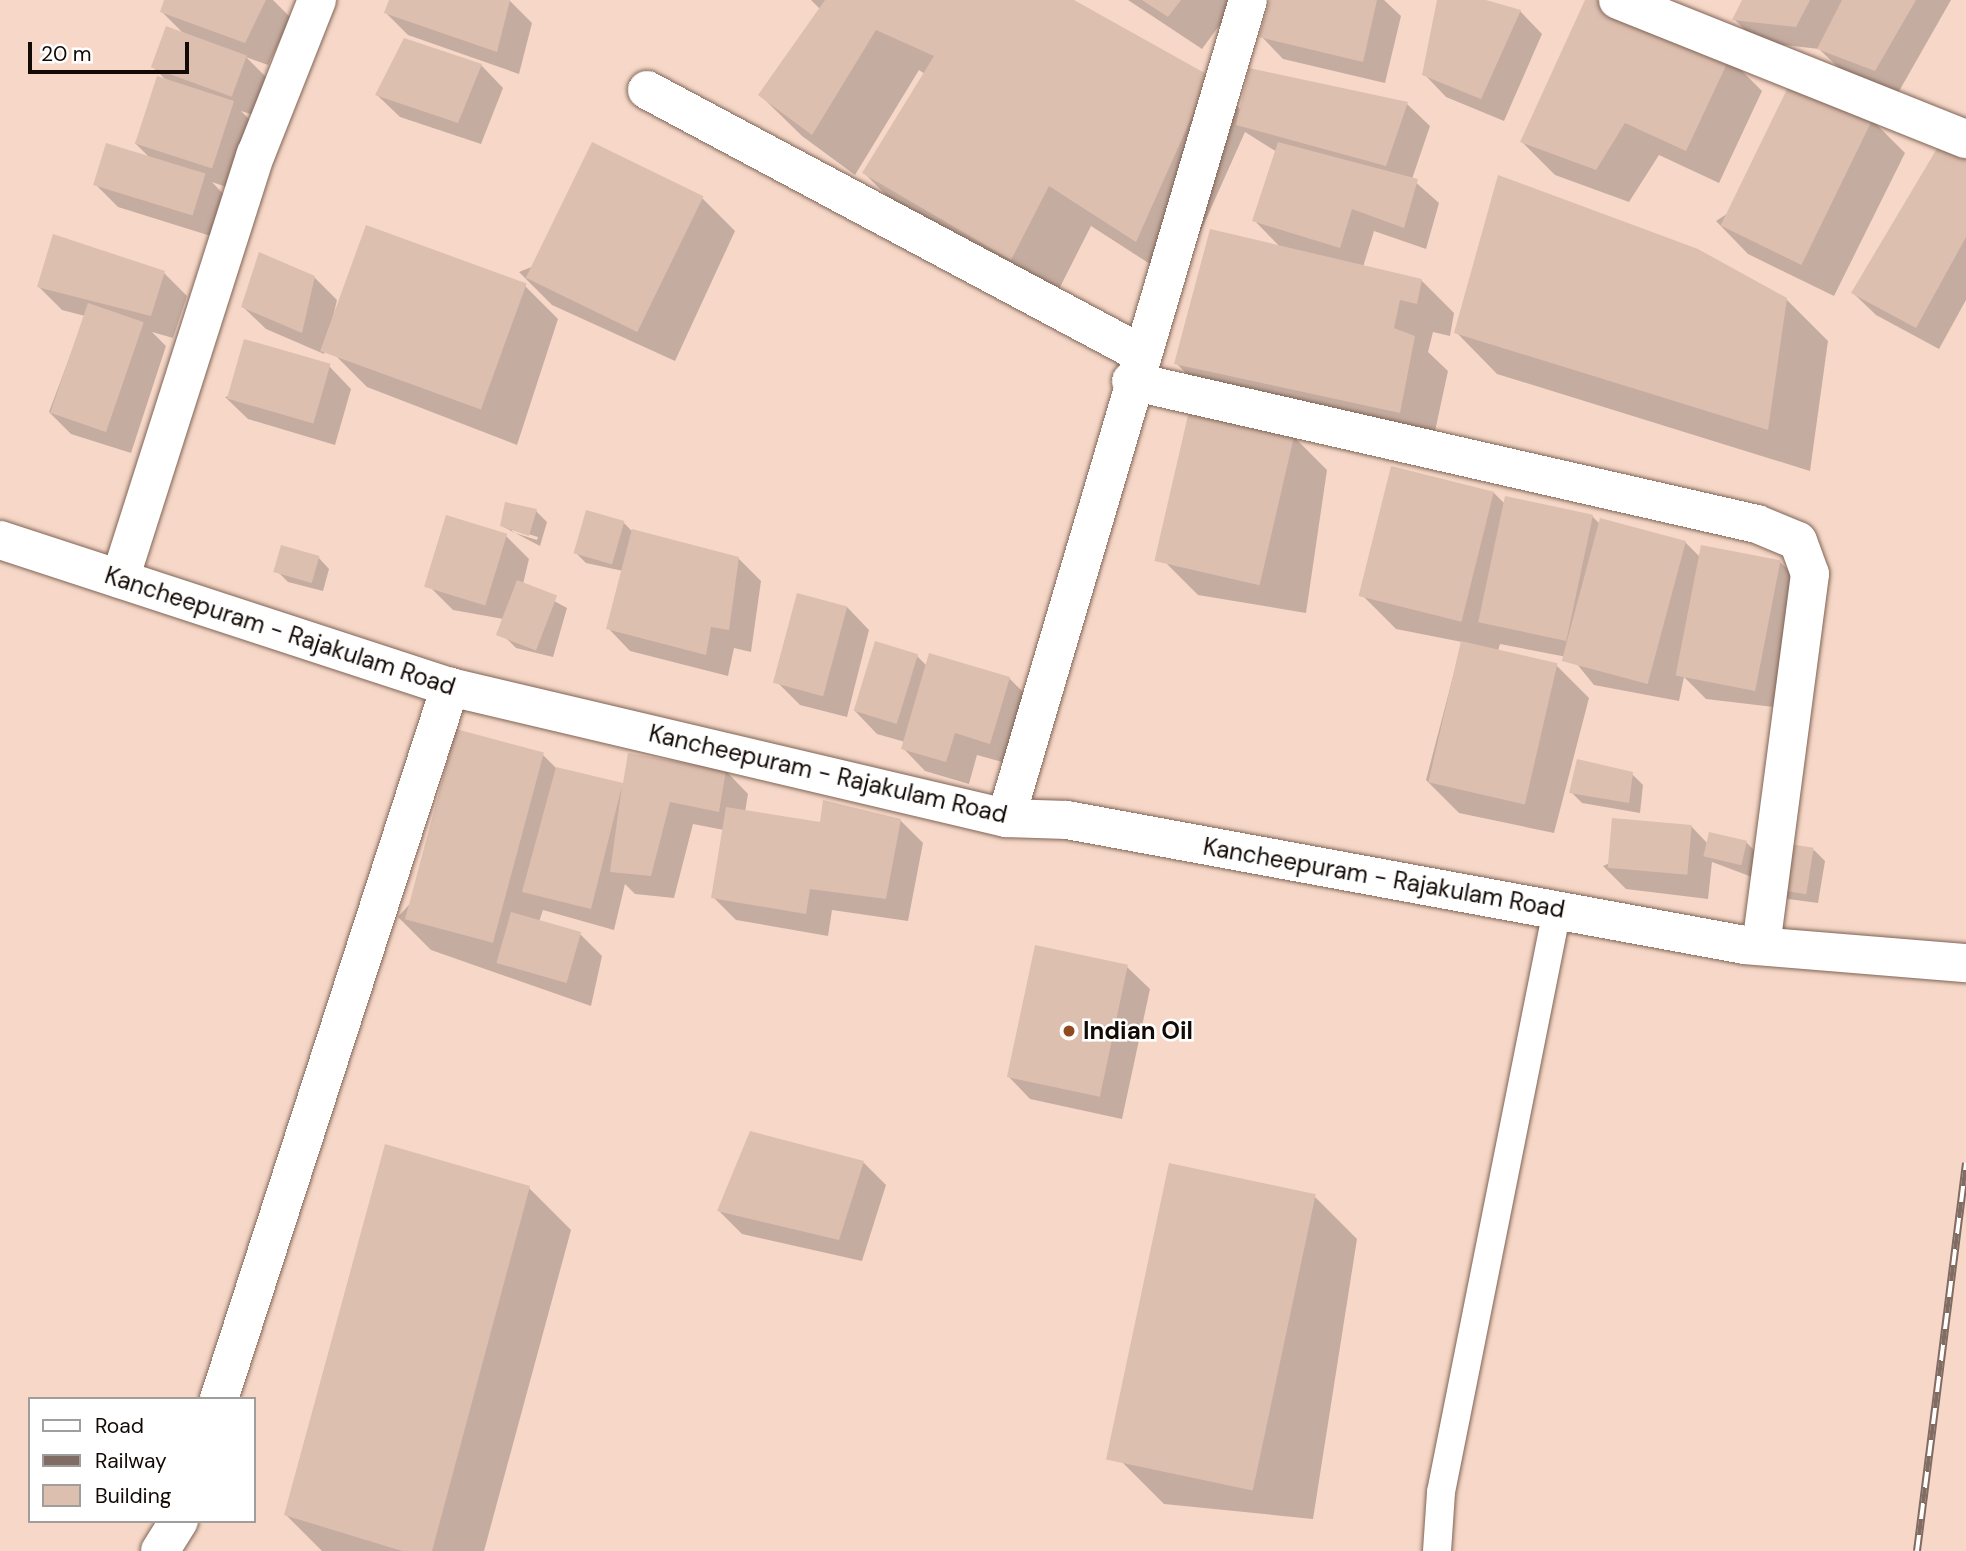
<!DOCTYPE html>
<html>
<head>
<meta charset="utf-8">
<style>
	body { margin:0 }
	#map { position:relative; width:1966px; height:1551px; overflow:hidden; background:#f7d8c8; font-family:"DM Sans",sans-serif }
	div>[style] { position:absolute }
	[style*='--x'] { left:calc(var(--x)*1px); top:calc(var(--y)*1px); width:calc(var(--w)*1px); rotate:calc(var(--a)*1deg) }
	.shadow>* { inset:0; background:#0003 }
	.building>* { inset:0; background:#ddbfaf; transform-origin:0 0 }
	.roads { filter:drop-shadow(0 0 2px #7f6456) drop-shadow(0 0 2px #7f6456) }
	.service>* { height:28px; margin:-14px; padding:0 14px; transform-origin:14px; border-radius:14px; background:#fff }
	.minor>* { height:38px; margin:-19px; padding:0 19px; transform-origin:19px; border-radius:19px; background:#fff }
	.secondary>* { height:38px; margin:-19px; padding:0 19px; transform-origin:19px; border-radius:19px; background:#fff }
	.rail>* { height:8px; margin-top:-4px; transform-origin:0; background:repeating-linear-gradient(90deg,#fff 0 16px,#806c62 0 32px); box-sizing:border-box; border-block:2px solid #806c62 }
	.dots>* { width:19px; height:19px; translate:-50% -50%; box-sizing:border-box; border:4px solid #fff; border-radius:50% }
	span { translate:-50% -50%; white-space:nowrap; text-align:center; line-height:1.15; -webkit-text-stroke:5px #fff; paint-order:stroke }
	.street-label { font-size:24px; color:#140a05 }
	.poi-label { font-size:24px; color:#140a05; font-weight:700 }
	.left { translate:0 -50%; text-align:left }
	.legend { position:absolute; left:28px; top:1397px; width:228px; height:126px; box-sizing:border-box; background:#fff; border:2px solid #a19d9b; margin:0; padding:9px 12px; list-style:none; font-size:21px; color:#140a05 }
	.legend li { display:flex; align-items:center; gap:14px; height:35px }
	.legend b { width:35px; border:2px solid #a19d9b }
	.scale { position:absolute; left:28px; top:42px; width:161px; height:32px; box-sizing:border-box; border:4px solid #140a05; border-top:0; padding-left:9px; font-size:21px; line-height:24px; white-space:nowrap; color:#140a05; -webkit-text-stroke:5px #fff; paint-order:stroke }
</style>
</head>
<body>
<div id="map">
	<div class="shadow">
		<div style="clip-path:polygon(166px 0,273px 0,291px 18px,268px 65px,246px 57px,269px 80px,254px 115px,241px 111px,255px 125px,232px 189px,212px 182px,227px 198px,214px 237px,118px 207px,95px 184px,150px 158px,135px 143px,167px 81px,152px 66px,185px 35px,162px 12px)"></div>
		<div style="clip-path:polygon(391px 0,509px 0,532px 23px,519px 74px,408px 35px,386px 13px)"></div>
		<div style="clip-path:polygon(811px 0,1071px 0,1209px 78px,1241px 110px,1250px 70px,1407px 104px,1430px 126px,1412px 179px,1439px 203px,1426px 249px,1374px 231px,1363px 267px,1421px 280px,1454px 313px,1450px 336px,1433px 332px,1428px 352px,1448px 371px,1432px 445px,1209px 396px,1176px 363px,1281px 248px,1254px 220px,1277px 152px,1245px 132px,1178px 282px,1091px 226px,1053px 301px,906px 215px,864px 173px,925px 74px,919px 70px,855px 175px,802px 136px,760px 95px,821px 10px)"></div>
		<div style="clip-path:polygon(1128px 0,1238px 0,1202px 49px)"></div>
		<div style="clip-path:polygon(1272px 0,1384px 0,1401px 16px,1385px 83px,1283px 59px,1261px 36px)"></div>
		<div style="clip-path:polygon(1439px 0,1479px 0,1520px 11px,1542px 34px,1504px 121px,1446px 97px,1424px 74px)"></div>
		<div style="clip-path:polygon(1587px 0,1729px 58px,1762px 91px,1719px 183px,1659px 155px,1629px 202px,1555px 175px,1522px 142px)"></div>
		<div style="clip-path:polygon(1744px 0,1951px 0,1898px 93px,1842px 71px,1819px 49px,1757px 42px,1734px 19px)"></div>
		<div style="clip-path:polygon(481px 65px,503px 88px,481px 144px,400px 117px,377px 95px)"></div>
		<div style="clip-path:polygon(1872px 120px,1905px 153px,1834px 296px,1748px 254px,1716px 221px)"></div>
		<div style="clip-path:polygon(1966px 156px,1966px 300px,1939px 349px,1876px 315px,1853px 293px)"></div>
		<div style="clip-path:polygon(702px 198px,735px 231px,675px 361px,552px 305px,519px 272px)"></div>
		<div style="clip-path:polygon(164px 273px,187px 296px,173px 338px,152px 332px,166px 346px,131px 453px,71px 434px,49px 412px,85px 316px,62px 310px,39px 287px)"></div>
		<div style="clip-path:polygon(314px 277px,337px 300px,324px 354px,266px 329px,243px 307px)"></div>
		<div style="clip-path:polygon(525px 286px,558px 319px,517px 445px,367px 387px,334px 354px)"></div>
		<div style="clip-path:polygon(1786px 299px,1828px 341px,1810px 471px,1497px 374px,1456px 332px)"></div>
		<div style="clip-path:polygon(329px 366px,351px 389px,335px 445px,248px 419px,225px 397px)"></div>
		<div style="clip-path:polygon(1294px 437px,1327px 470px,1306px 613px,1198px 595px,1165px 562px)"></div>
		<div style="clip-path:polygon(1493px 492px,1505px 504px,1592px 516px,1601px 525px,1685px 542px,1701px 558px,1780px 562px,1803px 584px,1782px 708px,1706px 699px,1684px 677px,1679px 701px,1594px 685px,1572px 658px,1500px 644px,1498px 651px,1556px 665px,1589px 698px,1554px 833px,1459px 813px,1426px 780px,1462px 642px,1396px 629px,1363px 596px)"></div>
		<div style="clip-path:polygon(evenodd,536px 511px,547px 522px,540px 546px,502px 526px,536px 511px,512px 529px,538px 537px,537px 540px,512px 532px,512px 529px)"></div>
		<div style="clip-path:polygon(623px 522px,632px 531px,738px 558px,761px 581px,751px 652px,734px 648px,728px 676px,630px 651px,608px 628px,623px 571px,586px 563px,575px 552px)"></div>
		<div style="clip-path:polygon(506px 536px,529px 559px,523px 584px,567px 608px,553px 657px,516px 648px,504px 636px,509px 620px,453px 610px,430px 587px)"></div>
		<div style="clip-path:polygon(318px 557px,329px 569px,323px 591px,288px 582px,277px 571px)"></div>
		<div style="clip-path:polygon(847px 607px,869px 630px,847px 717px,800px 705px,777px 682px)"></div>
		<div style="clip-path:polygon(917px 656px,927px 666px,1009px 678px,1032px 701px,1013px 765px,977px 755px,969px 784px,925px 771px,903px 748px,905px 742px,877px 734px,855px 711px)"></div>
		<div style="clip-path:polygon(543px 755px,558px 770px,624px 785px,726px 771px,748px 794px,745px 812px,821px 824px,901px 821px,923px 843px,908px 921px,832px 910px,828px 936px,736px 920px,713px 897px,724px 830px,693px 824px,674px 898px,635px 894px,625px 884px,614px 930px,543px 910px,539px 922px,580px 934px,602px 956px,591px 1006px,431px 950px,398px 917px)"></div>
		<div style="clip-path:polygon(1632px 774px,1643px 785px,1640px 813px,1582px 803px,1571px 792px)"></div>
		<div style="clip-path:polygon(1691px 826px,1708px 844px,1746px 842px,1758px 854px,1752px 877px,1712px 862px,1708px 899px,1626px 889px,1603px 866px)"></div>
		<div style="clip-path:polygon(1814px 850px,1825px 861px,1818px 903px,1788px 899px,1776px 888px)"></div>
		<div style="clip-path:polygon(1127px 967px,1150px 989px,1122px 1119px,1030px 1099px,1008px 1076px)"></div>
		<div style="clip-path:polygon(864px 1163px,886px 1185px,862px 1261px,742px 1234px,719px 1211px)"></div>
		<div style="clip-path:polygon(529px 1188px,571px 1230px,484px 1551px,322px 1551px,286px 1515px)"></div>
		<div style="clip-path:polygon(1315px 1197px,1357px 1239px,1313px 1519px,1164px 1504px,1122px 1462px)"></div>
	</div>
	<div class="building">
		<div style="clip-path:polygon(164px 0,266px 0,245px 43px,160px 12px)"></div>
		<div style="clip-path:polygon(389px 0,510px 0,497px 52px,384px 13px)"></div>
		<div style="clip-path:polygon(825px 0,1074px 0,1210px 76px,1136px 242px,1049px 186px,1011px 260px,862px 173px,934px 56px,876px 30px,812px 135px,758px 95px)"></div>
		<div style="clip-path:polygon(1142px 0,1181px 0,1168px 17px)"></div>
		<div style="clip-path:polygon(1270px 0,1377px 0,1363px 62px,1259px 37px)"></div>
		<div style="clip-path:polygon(1437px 0,1486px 0,1521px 10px,1481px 99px,1422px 75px)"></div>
		<div style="clip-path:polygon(1585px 0,1598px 0,1730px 57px,1686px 151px,1625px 123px,1596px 170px,1520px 142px)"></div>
		<div style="clip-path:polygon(1742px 0,1810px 0,1796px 27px,1732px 20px)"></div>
		<div style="clip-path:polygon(1842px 0,1916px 0,1875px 71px,1817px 49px)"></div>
		<div style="left:166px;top:26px;width:86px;height:44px;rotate:20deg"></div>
		<div style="clip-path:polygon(404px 38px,482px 64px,458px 123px,375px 95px)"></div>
		<div style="clip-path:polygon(1249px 68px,1408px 102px,1386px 166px,1236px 125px)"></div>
		<div style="left:157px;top:76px;width:81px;height:71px;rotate:18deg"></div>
		<div style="left:1792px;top:79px;width:90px;height:163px;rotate:26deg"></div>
		<div style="clip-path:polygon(1942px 140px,1966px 154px,1966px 237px,1916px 328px,1851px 293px)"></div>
		<div style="left:592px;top:142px;width:124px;height:151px;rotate:26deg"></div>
		<div style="clip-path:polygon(1278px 142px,1418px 179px,1404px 228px,1352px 209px,1340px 248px,1252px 221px)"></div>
		<div style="left:106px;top:143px;width:104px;height:44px;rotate:17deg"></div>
		<div style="clip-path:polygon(1498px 175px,1698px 249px,1787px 298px,1768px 430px,1454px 333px)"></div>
		<div style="left:366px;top:225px;width:171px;height:134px;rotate:20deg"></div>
		<div style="clip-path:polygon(1210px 229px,1422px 279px,1417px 304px,1400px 300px,1394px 328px,1415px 336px,1400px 413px,1174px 364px)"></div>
		<div style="clip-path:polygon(53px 234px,165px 271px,151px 316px,37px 287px)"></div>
		<div style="clip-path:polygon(259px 252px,315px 276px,302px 333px,241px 307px)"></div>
		<div style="left:88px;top:303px;width:59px;height:116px;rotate:19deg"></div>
		<div style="left:244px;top:339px;width:90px;height:62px;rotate:16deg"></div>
		<div style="left:1189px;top:411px;width:108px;height:154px;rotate:13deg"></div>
		<div style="left:1391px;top:466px;width:106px;height:134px;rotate:14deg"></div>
		<div style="left:1505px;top:496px;width:90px;height:129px;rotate:12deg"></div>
		<div style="clip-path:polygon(505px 502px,537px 509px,529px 536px,500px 526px)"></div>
		<div style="left:586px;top:510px;width:40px;height:45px;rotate:16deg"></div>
		<div style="left:446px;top:515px;width:64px;height:75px;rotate:17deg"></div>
		<div style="left:1600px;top:518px;width:89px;height:148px;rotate:15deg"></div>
		<div style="clip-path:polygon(632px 529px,739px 557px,729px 630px,711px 627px,706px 655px,606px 629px)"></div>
		<div style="left:281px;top:545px;width:40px;height:28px;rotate:16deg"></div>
		<div style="left:1701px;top:545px;width:81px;height:133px;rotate:11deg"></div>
		<div style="left:517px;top:580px;width:43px;height:59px;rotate:21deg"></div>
		<div style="left:797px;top:593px;width:52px;height:93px;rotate:15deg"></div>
		<div style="left:875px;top:641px;width:45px;height:73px;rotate:17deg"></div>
		<div style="left:1461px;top:641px;width:99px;height:145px;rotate:13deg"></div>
		<div style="clip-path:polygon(929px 653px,1010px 677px,990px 744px,955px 733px,946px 762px,901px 749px)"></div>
		<div style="left:456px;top:729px;width:91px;height:197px;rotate:15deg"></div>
		<div style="clip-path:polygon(628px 753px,726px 770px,719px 812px,670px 802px,651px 876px,610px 872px,622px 786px,591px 909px,522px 892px,556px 767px,623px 783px)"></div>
		<div style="clip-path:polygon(1577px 759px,1633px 772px,1629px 803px,1569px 793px)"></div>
		<div style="clip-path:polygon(823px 800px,901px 819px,886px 899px,810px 889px,806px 914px,711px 898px,726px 807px,820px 822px)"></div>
		<div style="left:1612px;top:818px;width:80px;height:50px;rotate:5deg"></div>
		<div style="left:1709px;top:832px;width:39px;height:25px;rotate:13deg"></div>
		<div style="left:1783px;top:843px;width:31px;height:47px;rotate:9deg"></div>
		<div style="left:511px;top:912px;width:73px;height:53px;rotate:16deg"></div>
		<div style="left:1035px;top:945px;width:95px;height:135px;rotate:12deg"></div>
		<div style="clip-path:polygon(750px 1131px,864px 1161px,839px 1240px,717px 1211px)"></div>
		<div style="clip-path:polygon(385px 1144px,530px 1186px,432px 1551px,402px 1551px,284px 1515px)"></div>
		<div style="left:1169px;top:1163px;width:150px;height:303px;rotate:12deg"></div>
	</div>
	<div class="roads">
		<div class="service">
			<div style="--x:1437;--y:1551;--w:59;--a:-86.1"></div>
			<div style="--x:1441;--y:1492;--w:593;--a:-78.73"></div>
		</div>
		<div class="minor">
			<div style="--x:1618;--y:0;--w:375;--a:21.8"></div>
			<div style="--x:647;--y:90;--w:559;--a:28.08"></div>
			<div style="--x:1131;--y:381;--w:642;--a:12.87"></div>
			<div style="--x:1757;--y:524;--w:44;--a:22.5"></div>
			<div style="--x:1798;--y:541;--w:35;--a:70"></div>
			<div style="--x:1810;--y:574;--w:375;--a:97.5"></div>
			<div style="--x:120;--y:579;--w:446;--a:-72.3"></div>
			<div style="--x:256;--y:154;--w:166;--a:-68.4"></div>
			<div style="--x:1006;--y:818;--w:853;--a:-73.52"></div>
			<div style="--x:219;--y:1399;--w:749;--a:-72.02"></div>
			<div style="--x:160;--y:1551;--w:36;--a:-58"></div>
		</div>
		<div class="secondary">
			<div style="--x:0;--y:540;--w:473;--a:18.1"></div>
			<div style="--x:450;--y:687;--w:571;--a:13.26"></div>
			<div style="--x:1006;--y:818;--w:61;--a:1.9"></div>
			<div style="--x:1067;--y:820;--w:689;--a:10.45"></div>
			<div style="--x:1745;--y:945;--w:222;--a:4.7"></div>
		</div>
	</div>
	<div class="rail">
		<div style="--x:1917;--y:1551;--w:391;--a:-82.8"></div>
	</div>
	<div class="dots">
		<div style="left:1069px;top:1031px;background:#8f4a20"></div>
	</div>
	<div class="street-label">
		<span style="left:280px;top:631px;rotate:18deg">Kancheepuram - Rajakulam Road</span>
		<span style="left:828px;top:774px;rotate:13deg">Kancheepuram - Rajakulam Road</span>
		<span style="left:1384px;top:878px;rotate:10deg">Kancheepuram - Rajakulam Road</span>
	</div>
	<div class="poi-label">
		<span class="left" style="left:1083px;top:1031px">Indian Oil</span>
	</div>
	<ul class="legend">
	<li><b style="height:9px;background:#fff"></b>Road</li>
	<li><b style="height:9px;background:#806c62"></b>Railway</li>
	<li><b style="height:19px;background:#ddbfaf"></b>Building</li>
	</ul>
	<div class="scale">20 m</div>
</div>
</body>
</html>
